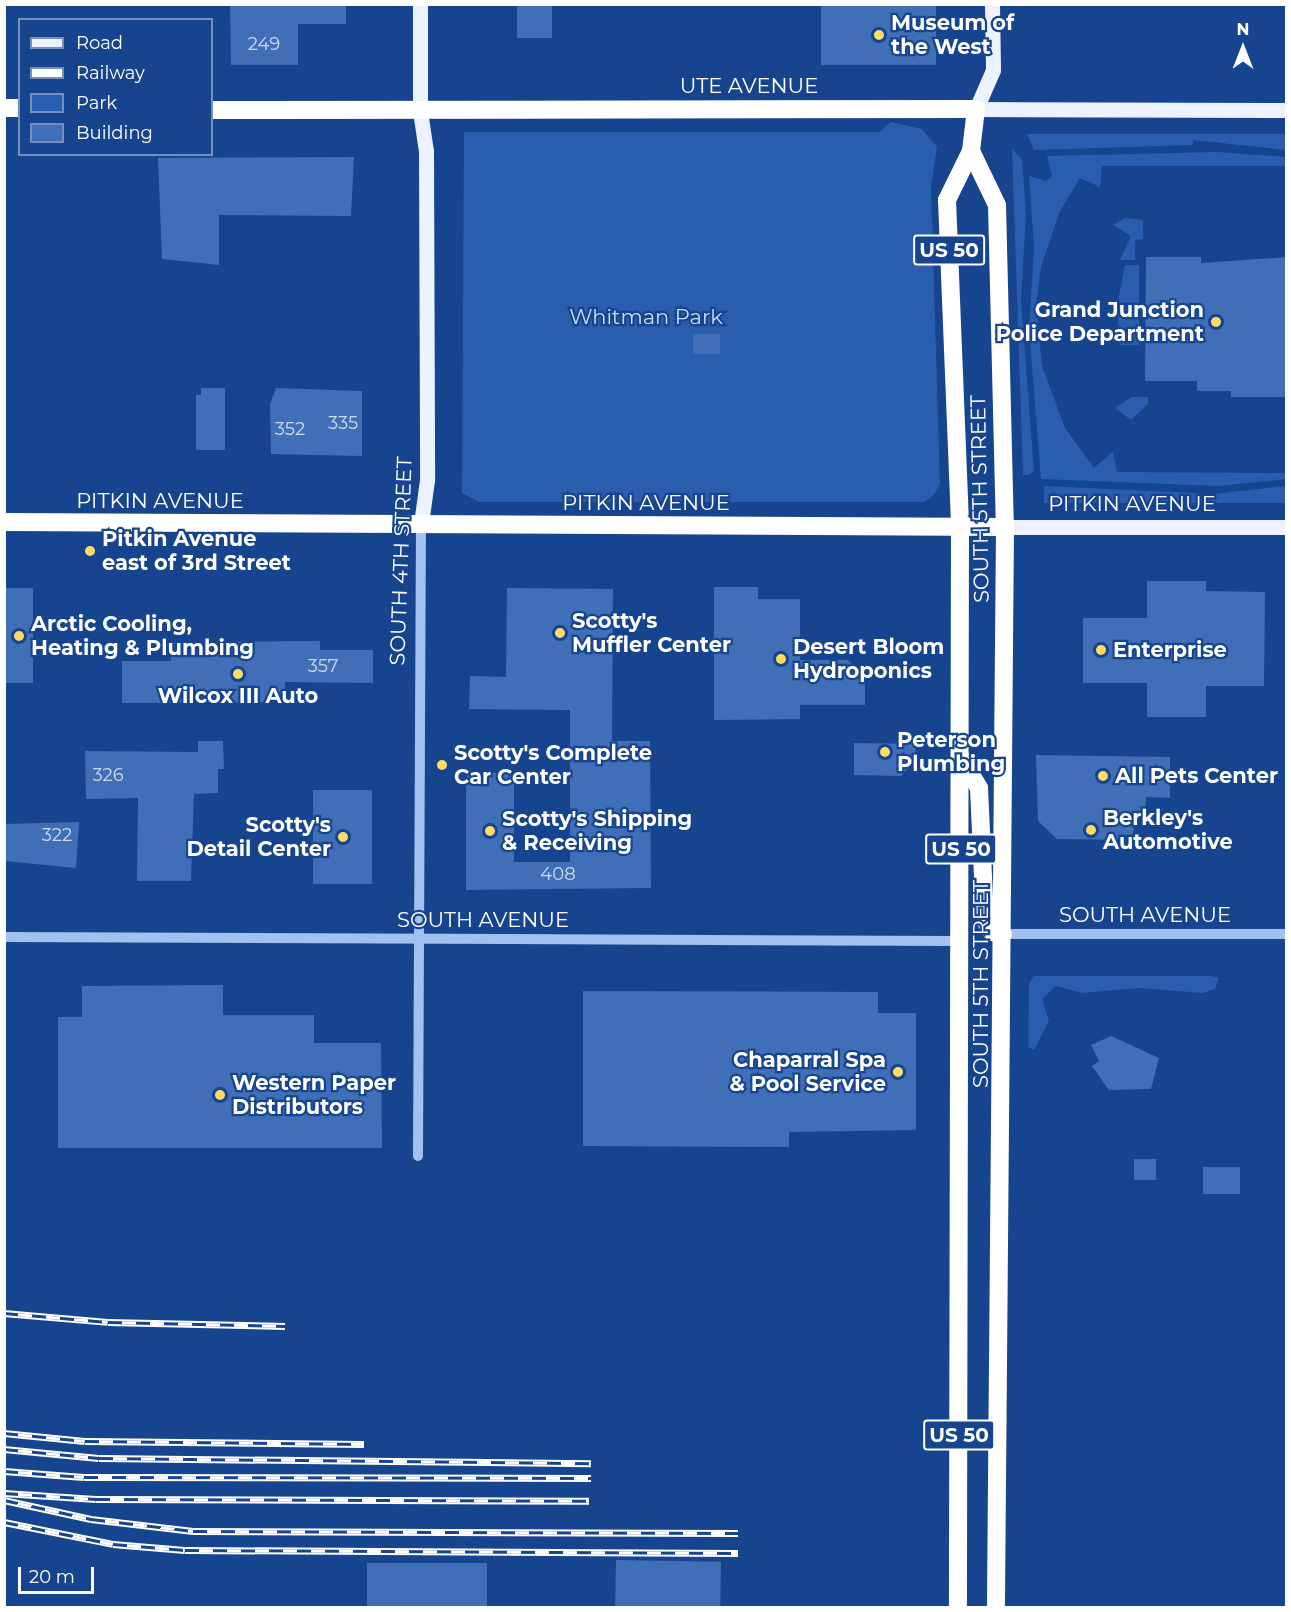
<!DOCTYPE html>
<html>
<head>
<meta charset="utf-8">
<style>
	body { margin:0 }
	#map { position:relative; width:1291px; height:1612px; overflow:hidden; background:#17448e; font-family:Montserrat,sans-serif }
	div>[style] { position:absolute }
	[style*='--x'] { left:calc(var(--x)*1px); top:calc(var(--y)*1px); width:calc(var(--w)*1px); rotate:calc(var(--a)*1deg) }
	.green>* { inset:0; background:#2a5dad }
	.building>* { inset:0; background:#406eb7; transform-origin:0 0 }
	.minor>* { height:10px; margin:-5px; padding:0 5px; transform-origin:5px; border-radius:5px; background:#a3c1ef }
	.major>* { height:15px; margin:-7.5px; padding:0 7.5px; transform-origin:7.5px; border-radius:7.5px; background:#ecf2ff }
	.highway>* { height:18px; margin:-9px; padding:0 9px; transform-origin:9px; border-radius:9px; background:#fff }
	.rail>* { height:7px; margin-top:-3.5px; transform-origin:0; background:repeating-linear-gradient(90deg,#17448e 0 14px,#fff 0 28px); box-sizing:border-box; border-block:2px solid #fff }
	.dots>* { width:16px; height:16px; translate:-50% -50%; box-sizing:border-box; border:3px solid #17448e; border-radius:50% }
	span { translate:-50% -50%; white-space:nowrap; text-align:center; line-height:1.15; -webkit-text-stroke:4.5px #17448e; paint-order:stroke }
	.number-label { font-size:18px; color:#cfdbed }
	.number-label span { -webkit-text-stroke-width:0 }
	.shield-label span { padding:2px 4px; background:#17448e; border:2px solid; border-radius:4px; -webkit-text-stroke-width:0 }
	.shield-label { font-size:20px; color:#fff; font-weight:700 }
	.poi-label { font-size:21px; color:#fff; font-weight:700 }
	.left { translate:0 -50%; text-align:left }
	.right { translate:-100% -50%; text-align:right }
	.street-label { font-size:21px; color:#fff }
	.park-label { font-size:21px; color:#caddfb }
	.frame { position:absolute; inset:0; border:6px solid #fff; pointer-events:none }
	.legend { position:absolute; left:18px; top:18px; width:195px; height:138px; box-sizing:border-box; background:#17448e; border:2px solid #748fbb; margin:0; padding:8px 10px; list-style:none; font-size:18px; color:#fff }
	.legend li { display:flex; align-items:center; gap:12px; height:30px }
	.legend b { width:30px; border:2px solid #748fbb }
	.north { position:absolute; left:1213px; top:18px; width:60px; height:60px; -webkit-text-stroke:4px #17448e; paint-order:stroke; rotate:0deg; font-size:16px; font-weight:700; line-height:24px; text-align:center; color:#fff }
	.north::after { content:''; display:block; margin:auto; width:21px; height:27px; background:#fff; clip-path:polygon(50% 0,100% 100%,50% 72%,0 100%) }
	.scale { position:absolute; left:18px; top:1567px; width:76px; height:27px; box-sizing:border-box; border:3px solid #fff; border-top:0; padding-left:8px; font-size:18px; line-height:21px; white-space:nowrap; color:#fff; -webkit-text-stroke:4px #17448e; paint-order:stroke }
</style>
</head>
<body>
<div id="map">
	<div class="green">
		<div style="clip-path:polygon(891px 122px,922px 129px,937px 147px,931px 186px,940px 484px,934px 495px,924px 502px,479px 502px,462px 493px,464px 132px,879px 132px)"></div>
		<div style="clip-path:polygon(1027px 134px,1286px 134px,1286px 150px,1193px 140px,1193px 145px,1034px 150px)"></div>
		<div style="clip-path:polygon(1012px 149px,1022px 159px,1026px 214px,1021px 302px,1034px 471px,1029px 475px,1023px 475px)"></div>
		<div style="clip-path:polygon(1218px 152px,1286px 157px,1286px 166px,1102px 166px,1100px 187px,1080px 178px,1060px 211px,1041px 267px,1036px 305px,1042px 366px,1065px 428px,1094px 468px,1113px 452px,1117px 472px,1286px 473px,1286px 479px,1218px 486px,1041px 479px,1029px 329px,1034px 248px,1029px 176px,1046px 181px,1052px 176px,1047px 156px)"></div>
		<div style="clip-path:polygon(1125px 218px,1143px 220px,1143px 239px,1135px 240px,1135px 260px,1120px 260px,1131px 236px,1113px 225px)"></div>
		<div style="clip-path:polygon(1125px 265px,1139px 265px,1139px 345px,1120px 345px,1117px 306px)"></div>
		<div style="clip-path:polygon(1132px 397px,1148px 397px,1148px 404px,1131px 420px,1115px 408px)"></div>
		<div style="clip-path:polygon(1044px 486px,1213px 494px,1286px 486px,1286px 503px,1044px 503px)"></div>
		<div style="clip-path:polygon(1034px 976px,1211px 976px,1219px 978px,1215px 989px,1203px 993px,1138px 988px,1082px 993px,1056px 986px,1042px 999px,1049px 1021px,1034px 1050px,1028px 1047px,1029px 984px)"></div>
	</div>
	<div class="building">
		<div style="clip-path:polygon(230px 4px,346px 4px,346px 24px,298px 24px,298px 65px,231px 65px)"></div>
		<div style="left:517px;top:4px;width:35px;height:34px"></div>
		<div style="left:821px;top:4px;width:115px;height:61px"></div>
		<div style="clip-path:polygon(354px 157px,351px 216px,219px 215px,219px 265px,162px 259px,158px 158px)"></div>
		<div style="clip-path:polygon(1146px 257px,1201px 257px,1201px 263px,1287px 257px,1287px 397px,1231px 397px,1231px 391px,1197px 391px,1197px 381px,1145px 381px)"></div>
		<div style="left:693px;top:334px;width:27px;height:20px"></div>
		<div style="clip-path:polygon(201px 388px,225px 388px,225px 450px,196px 450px,196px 395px,201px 395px)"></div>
		<div style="clip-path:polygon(276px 388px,362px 391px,362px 456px,271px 454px,270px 404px)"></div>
		<div style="clip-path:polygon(1147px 581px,1206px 581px,1206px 591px,1265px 592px,1264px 686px,1206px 686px,1206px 717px,1147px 717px,1147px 683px,1083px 683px,1083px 618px,1147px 618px)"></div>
		<div style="clip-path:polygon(714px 587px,758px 587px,758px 599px,800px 599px,800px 660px,848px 660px,865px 677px,865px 705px,800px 705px,800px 719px,714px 720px)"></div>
		<div style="left:4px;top:588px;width:29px;height:95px"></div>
		<div style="clip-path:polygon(507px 588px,613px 589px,612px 741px,650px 741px,651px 888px,466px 890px,466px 773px,514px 773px,514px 862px,570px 862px,570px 710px,469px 709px,470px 676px,506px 677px)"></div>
		<div style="clip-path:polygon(320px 641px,320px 650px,373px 650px,373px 683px,285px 682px,285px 702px,122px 703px,122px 661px,171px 661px,171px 642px)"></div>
		<div style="clip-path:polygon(198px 741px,223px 741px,224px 769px,218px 769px,218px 793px,194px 794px,191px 881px,137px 881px,138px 798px,86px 799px,85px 751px,198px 752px)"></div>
		<div style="clip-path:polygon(854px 743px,916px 744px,915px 761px,901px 776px,854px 775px)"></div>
		<div style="clip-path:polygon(1036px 755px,1170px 757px,1170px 798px,1146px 797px,1145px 818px,1134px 818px,1133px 840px,1057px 839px,1038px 821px)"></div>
		<div style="left:313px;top:790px;width:59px;height:94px"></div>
		<div style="clip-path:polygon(79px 822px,76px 868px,4px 861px,4px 824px)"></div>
		<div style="clip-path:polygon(223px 985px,223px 1015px,314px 1015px,314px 1043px,381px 1043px,382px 1148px,58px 1148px,58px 1017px,82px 1017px,82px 986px)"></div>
		<div style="clip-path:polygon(583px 991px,878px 992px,878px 1013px,916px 1013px,916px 1130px,789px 1132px,789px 1147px,583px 1146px)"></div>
		<div style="clip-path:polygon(1111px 1036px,1159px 1058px,1151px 1089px,1109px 1090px,1092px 1066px,1099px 1061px,1091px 1045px)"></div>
		<div style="left:1134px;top:1159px;width:22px;height:21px"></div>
		<div style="left:1203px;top:1167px;width:37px;height:27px"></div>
		<div style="left:616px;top:1560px;width:105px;height:48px;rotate:1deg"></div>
		<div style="left:367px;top:1563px;width:120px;height:45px"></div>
	</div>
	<div class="minor">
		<div style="--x:1003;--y:934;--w:283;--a:0"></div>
		<div style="--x:4;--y:937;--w:956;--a:0.24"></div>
		<div style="--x:418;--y:1156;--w:632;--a:-89.73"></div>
	</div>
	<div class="major">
		<div style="--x:420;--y:4;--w:107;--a:90"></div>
		<div style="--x:420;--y:111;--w:40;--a:81.5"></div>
		<div style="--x:426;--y:151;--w:329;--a:89.8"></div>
		<div style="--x:427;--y:480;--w:44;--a:97.8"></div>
		<div style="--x:992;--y:4;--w:66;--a:89.1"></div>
		<div style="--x:993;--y:70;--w:43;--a:113.6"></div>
		<div style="--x:976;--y:109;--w:310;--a:0.2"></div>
		<div style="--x:1005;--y:527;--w:281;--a:0"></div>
	</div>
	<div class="highway">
		<div style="--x:4;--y:108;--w:16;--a:0"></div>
		<div style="--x:212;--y:110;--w:764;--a:-0.07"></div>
		<div style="--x:976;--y:109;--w:42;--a:96.8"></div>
		<div style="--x:971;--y:151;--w:55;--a:116.1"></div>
		<div style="--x:947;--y:200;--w:326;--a:87.7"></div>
		<div style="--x:960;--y:526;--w:1082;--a:90.11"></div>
		<div style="--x:971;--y:151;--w:60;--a:64.3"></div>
		<div style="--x:997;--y:205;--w:322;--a:88.6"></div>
		<div style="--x:1005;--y:527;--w:1081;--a:90.48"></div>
		<div style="--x:4;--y:522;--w:1001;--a:0.29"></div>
		<div style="--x:961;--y:758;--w:35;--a:59"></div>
		<div style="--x:979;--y:788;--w:132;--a:87.4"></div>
		<div style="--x:985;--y:920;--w:14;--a:60"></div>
		<div style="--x:992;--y:932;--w:11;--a:10"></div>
	</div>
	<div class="rail">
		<div style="--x:4;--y:1313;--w:104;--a:4.9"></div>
		<div style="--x:108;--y:1322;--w:177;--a:1.3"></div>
		<div style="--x:4;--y:1433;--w:81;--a:5.6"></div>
		<div style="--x:85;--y:1441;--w:279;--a:0.6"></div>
		<div style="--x:4;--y:1449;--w:95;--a:5.4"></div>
		<div style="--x:99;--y:1458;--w:492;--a:0.6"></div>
		<div style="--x:4;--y:1471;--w:80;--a:4.3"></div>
		<div style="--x:84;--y:1477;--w:507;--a:0.11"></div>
		<div style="--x:4;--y:1493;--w:92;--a:3.7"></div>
		<div style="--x:96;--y:1499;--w:493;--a:0.2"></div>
		<div style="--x:4;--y:1500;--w:89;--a:12.3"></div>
		<div style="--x:91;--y:1519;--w:103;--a:6.7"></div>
		<div style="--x:193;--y:1531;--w:545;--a:0.21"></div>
		<div style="--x:4;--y:1522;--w:111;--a:11.4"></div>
		<div style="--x:113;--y:1544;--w:72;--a:4.8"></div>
		<div style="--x:185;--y:1550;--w:553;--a:0.31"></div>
	</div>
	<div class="dots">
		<div style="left:879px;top:35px;background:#ffdb62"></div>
		<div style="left:1216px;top:322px;background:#ffdb62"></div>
		<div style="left:90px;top:551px;background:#ffdb62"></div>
		<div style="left:560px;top:633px;background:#ffdb62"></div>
		<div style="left:19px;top:636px;background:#ffdb62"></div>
		<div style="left:1101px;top:650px;background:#ffdb62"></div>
		<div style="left:781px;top:659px;background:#ffdb62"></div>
		<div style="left:238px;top:674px;background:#ffdb62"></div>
		<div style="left:885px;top:752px;background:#ffdb62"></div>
		<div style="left:442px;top:765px;background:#ffdb62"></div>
		<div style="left:1103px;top:776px;background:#ffdb62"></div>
		<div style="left:1091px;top:830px;background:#ffdb62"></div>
		<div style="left:490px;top:831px;background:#ffdb62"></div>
		<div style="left:343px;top:837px;background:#ffdb62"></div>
		<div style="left:898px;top:1072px;background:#ffdb62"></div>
		<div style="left:220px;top:1095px;background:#ffdb62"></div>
	</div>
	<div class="number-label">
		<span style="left:264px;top:44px">249</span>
		<span style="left:343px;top:423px">335</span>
		<span style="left:290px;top:429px">352</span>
		<span style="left:323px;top:666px">357</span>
		<span style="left:108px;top:775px">326</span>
		<span style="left:57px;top:835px">322</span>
		<span style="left:558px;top:874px">408</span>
	</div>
	<div class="shield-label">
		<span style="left:949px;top:250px">US 50</span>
		<span style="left:961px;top:849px">US 50</span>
		<span style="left:959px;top:1435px">US 50</span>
	</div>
	<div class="poi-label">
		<span class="left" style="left:891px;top:35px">Museum of<br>the West</span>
		<span class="right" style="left:1204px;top:322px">Grand Junction<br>Police Department</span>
		<span class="left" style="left:102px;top:551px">Pitkin Avenue<br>east of 3rd Street</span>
		<span class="left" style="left:572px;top:633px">Scotty's<br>Muffler Center</span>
		<span class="left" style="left:31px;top:636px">Arctic Cooling,<br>Heating &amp; Plumbing</span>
		<span class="left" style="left:793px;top:659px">Desert Bloom<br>Hydroponics</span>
		<span class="left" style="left:1113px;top:650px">Enterprise</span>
		<span style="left:238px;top:696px">Wilcox III Auto</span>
		<span class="left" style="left:897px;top:752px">Peterson<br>Plumbing</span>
		<span class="left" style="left:454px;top:765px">Scotty's Complete<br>Car Center</span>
		<span class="left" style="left:1115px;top:776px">All Pets Center</span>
		<span class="left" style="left:1103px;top:830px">Berkley's<br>Automotive</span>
		<span class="left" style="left:502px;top:831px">Scotty's Shipping<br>&amp; Receiving</span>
		<span class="right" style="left:331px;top:837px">Scotty's<br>Detail Center</span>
		<span class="right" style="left:886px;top:1072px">Chaparral Spa<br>&amp; Pool Service</span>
		<span class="left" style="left:232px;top:1095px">Western Paper<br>Distributors</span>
	</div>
	<div class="street-label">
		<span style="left:749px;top:86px">UTE AVENUE</span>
		<span style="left:980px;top:499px;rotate:-91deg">SOUTH 5TH STREET</span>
		<span style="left:160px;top:501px">PITKIN AVENUE</span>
		<span style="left:646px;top:503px">PITKIN AVENUE</span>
		<span style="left:1132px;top:504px">PITKIN AVENUE</span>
		<span style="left:401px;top:561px;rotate:-88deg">SOUTH 4TH STREET</span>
		<span style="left:1145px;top:915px">SOUTH AVENUE</span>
		<span style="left:483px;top:920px">SOUTH AVENUE</span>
		<span style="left:981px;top:984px;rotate:-90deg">SOUTH 5TH STREET</span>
	</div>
	<div class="park-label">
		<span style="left:646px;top:317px">Whitman Park</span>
	</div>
	<div class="frame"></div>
	<ul class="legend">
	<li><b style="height:8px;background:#ecf2ff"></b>Road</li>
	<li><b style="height:8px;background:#fff"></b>Railway</li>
	<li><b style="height:16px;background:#2a5dad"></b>Park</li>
	<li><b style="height:16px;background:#406eb7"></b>Building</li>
	</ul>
	<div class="north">N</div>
	<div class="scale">20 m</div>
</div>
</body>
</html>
